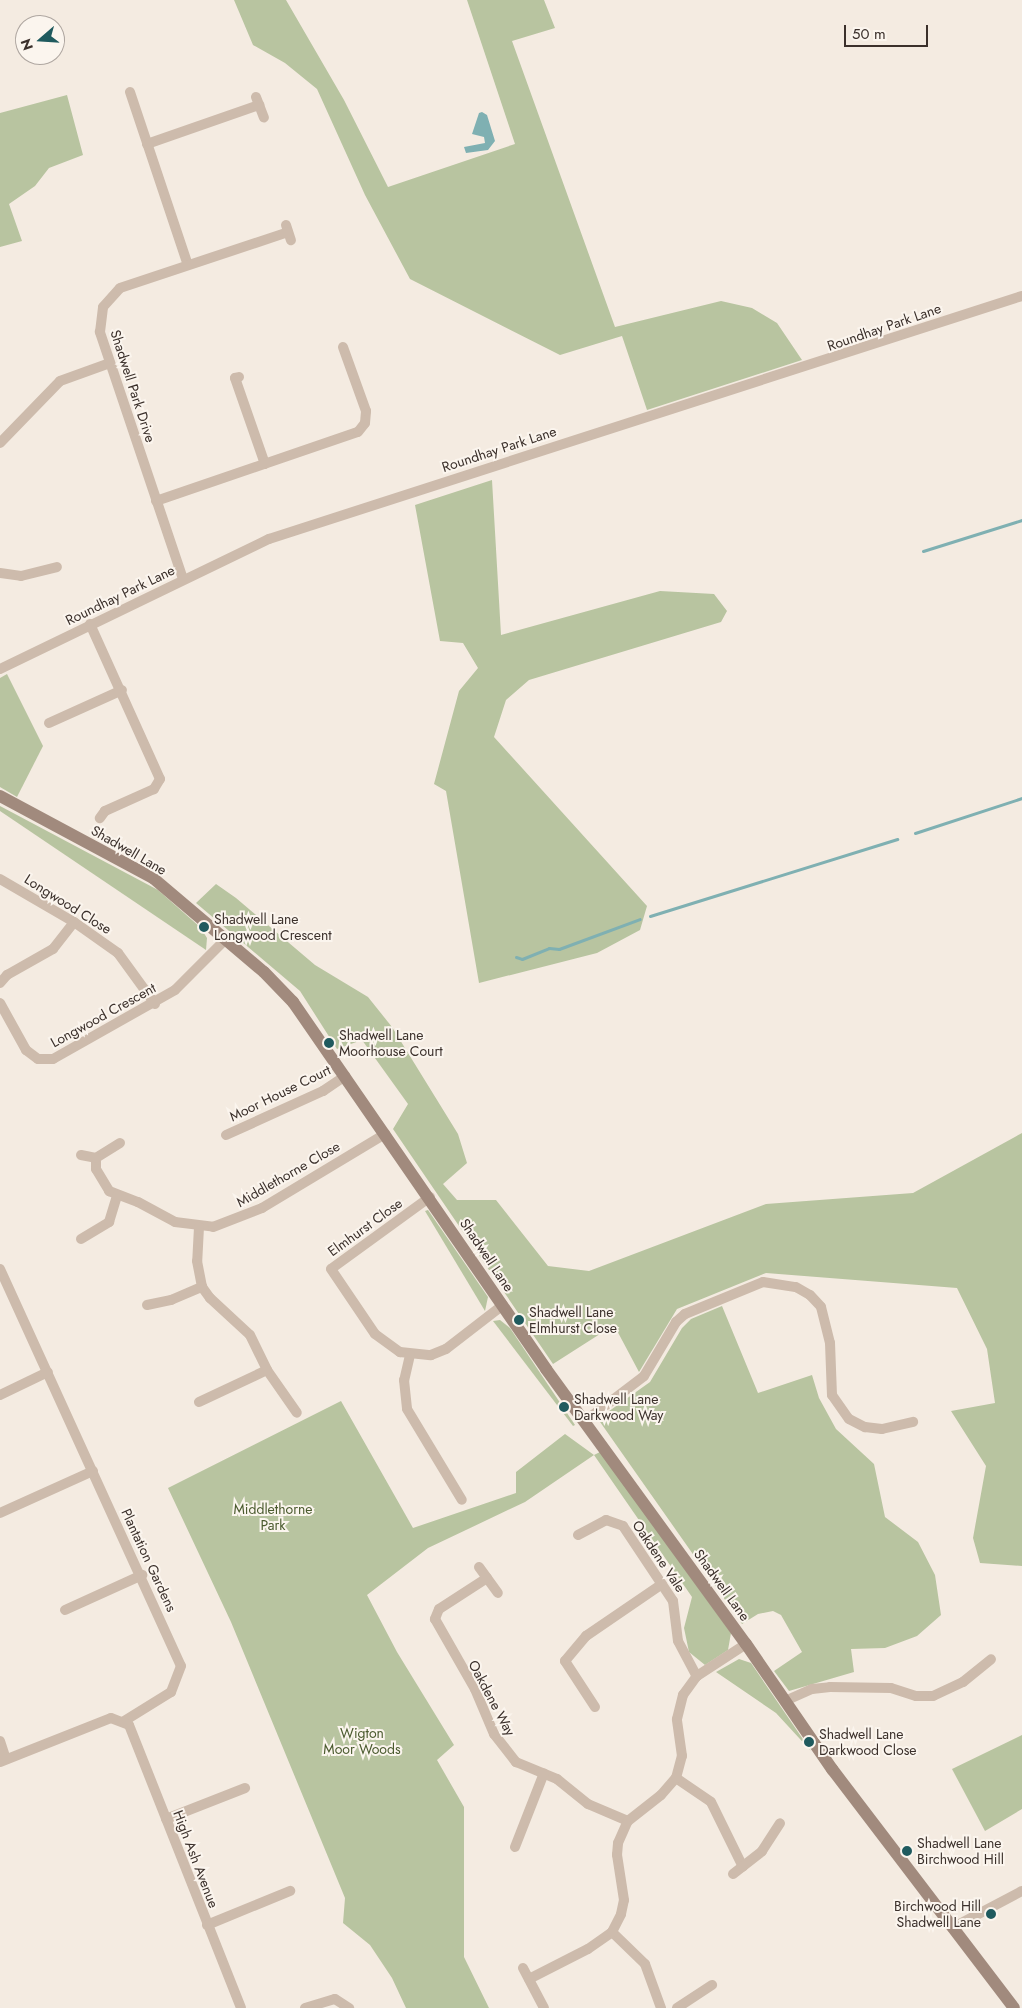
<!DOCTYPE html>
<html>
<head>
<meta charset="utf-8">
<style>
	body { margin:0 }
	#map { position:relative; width:1022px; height:2008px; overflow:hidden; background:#f4ebe1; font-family:Jost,sans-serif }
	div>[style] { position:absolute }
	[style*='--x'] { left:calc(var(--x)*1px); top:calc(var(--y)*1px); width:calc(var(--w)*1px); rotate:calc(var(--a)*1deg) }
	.green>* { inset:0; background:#b8c4a0 }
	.water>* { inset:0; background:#7fb0b2 }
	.stream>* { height:3px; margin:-1.5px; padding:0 1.5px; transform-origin:1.5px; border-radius:1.5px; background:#7fb0b2 }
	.street>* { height:10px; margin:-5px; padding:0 5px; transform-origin:5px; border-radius:5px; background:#cdbbac }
	.secondary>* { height:12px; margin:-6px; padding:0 6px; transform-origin:6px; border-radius:6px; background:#a18a7d }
	.dots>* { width:14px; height:14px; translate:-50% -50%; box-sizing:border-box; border:2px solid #fbf5ee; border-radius:50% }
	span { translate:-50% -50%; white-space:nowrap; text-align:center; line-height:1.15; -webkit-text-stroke:4px #fbf5ee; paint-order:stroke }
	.street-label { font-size:14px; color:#3b302b }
	.poi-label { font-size:14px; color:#3b302b }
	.left { translate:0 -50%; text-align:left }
	.right { translate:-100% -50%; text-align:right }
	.park-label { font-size:14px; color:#4a5a2e }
	.north { position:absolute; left:15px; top:15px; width:50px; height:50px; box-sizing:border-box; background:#fbf5ee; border:1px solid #aea6a0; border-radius:50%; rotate:251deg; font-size:14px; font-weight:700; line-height:20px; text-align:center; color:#3b302b }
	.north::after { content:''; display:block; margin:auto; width:18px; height:22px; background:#1f5a5e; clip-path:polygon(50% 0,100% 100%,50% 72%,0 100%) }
	.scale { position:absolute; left:844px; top:25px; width:84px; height:22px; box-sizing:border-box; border:2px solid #3b302b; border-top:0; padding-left:6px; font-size:15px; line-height:18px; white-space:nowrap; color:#3b302b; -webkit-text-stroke:4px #fbf5ee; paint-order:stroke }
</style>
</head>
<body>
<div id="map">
	<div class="green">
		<div style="clip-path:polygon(234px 0,286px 0,344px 100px,388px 187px,515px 144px,467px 0,544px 0,555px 28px,512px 41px,615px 327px,721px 301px,752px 308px,777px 323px,802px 360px,647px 410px,622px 336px,560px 355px,410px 279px,365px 195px,317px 89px,285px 63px,253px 45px)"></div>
		<div style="clip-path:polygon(67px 95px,83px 155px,49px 168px,35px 186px,9px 204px,22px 241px,0 247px,0 113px)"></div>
		<div style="clip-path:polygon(492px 480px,501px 635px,660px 591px,714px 594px,727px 611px,721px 622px,529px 680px,506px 700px,494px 737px,647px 906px,640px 930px,597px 953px,479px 983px,446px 791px,434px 784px,459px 691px,478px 668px,463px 643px,440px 641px,415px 505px)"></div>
		<div style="clip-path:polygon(7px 674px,43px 746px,17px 797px,0 787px,0 678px)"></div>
		<div style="clip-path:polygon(0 806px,158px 890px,200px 927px,207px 938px,206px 950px,0 811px)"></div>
		<div style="clip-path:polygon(216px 884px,236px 898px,315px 965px,368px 997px,392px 1027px,458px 1134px,467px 1163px,443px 1184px,457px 1200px,496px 1200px,548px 1266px,589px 1271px,766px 1204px,913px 1193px,1022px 1133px,1022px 1566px,980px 1563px,973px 1538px,986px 1466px,951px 1411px,995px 1403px,987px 1349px,957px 1288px,766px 1273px,677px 1309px,639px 1372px,614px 1325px,553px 1364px,393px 1129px,408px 1104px,362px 1040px,337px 1049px,300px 991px,196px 903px)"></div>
		<div style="clip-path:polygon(428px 1210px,488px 1297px,485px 1311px,425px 1211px)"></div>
		<div style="clip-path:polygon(722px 1306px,758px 1393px,812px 1375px,819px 1398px,836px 1429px,874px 1464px,885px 1517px,918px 1542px,935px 1575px,941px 1615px,917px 1636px,885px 1648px,851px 1649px,854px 1672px,789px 1691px,774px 1671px,802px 1652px,781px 1615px,773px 1611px,758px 1614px,742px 1624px,598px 1419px,650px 1382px,682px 1328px,691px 1319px)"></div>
		<div style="clip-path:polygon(500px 1320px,510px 1328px,575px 1425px,573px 1426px,493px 1321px)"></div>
		<div style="clip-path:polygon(341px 1401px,413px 1528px,516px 1493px,516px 1472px,565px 1434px,594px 1455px,600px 1452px,731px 1633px,728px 1650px,705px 1665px,689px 1652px,684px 1628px,692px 1597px,594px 1455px,525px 1502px,428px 1548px,367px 1595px,397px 1652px,454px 1745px,437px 1760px,464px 1807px,464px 1957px,489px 2008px,406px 2008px,392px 1978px,370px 1945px,343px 1923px,345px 1898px,231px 1622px,168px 1488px)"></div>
		<div style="clip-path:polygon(739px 1659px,751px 1663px,811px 1751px,776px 1713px,716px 1672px)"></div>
		<div style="clip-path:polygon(1022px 1735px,1022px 1809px,985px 1831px,952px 1769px)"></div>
	</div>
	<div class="water">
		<div style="clip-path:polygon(482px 112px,487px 115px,495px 141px,488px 150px,466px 153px,464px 147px,485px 143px,484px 137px,472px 134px,479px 113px)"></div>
	</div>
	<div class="stream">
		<div style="--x:923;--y:551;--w:104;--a:-17.4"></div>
		<div style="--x:915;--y:833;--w:113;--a:-18.1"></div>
		<div style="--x:650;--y:916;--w:259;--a:-17.3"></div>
		<div style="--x:516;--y:957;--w:6;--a:18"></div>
		<div style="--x:522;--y:959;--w:29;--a:-22"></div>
		<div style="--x:549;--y:948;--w:10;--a:6"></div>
		<div style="--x:559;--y:949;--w:86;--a:-20.3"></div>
	</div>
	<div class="street">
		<div style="--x:130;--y:92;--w:182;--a:71.5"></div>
		<div style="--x:256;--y:97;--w:22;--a:69"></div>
		<div style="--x:147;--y:144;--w:119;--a:-19.2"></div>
		<div style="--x:286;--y:225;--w:16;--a:72"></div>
		<div style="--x:239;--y:377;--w:4;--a:166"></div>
		<div style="--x:235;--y:378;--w:91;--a:70.8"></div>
		<div style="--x:0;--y:443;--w:86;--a:-45.9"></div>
		<div style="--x:60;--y:381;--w:53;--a:-19.8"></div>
		<div style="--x:156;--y:501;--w:213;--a:-18.9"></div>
		<div style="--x:358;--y:432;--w:11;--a:-52"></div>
		<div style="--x:365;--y:423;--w:12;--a:-85"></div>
		<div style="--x:366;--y:411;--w:68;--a:-109.8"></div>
		<div style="--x:0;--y:573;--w:21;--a:8"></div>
		<div style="--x:21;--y:576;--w:37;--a:-14"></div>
		<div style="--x:183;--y:579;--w:261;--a:-108.6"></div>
		<div style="--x:100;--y:332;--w:25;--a:-83"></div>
		<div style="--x:103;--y:307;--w:25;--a:-48"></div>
		<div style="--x:120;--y:288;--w:177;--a:-18.4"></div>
		<div style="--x:90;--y:624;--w:170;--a:65.7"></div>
		<div style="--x:160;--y:779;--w:12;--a:121"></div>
		<div style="--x:154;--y:789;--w:54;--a:155.8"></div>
		<div style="--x:105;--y:811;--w:9;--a:126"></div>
		<div style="--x:0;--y:669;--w:299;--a:-25.8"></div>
		<div style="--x:269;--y:539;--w:791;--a:-17.89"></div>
		<div style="--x:49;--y:723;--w:80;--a:-24.3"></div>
		<div style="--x:0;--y:879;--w:86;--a:30.2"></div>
		<div style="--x:74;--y:922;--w:54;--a:35.2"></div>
		<div style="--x:118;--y:953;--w:63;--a:54"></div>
		<div style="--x:0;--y:983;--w:11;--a:-49"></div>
		<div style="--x:7;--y:975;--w:53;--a:-29.5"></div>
		<div style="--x:53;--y:949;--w:34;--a:-52"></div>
		<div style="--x:0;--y:1003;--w:54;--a:61"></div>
		<div style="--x:26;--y:1050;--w:15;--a:37"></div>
		<div style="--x:38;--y:1059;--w:15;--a:0"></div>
		<div style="--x:53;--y:1059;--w:140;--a:-29.5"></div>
		<div style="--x:175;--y:990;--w:72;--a:-45"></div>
		<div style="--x:226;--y:1135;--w:107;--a:-24.4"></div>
		<div style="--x:323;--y:1091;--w:27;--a:-34"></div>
		<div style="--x:120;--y:1143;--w:28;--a:148"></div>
		<div style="--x:96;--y:1158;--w:11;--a:90"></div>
		<div style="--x:96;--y:1169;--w:26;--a:59"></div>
		<div style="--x:109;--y:1191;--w:31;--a:21"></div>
		<div style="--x:138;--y:1202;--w:42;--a:28.4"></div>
		<div style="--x:175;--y:1222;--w:38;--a:7"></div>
		<div style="--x:213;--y:1227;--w:53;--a:-21.2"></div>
		<div style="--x:262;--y:1208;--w:144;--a:-31"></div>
		<div style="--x:81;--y:1155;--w:15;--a:11"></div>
		<div style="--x:430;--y:1197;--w:122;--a:144"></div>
		<div style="--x:331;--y:1269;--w:78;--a:55.9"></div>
		<div style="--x:375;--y:1334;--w:31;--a:36"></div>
		<div style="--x:400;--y:1352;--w:31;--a:6"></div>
		<div style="--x:431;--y:1355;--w:16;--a:-22"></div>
		<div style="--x:446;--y:1349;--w:72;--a:-37.7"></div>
		<div style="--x:199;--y:1227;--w:34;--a:93"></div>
		<div style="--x:197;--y:1261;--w:26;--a:79"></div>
		<div style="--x:202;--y:1287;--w:14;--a:54"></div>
		<div style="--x:210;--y:1298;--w:54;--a:42.8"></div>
		<div style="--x:250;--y:1335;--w:39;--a:64"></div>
		<div style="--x:267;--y:1370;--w:52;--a:55.1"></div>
		<div style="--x:81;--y:1239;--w:33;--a:-31"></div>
		<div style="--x:109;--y:1222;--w:28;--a:-73"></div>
		<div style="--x:0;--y:1269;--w:436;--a:65.5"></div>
		<div style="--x:181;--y:1666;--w:28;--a:111"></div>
		<div style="--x:171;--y:1692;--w:55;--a:148.3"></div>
		<div style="--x:147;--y:1305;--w:25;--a:-12"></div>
		<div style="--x:171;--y:1300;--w:34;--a:-23"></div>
		<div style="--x:410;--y:1355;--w:26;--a:103"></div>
		<div style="--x:404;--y:1380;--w:29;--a:84"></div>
		<div style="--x:407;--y:1409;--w:106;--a:58.9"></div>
		<div style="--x:0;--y:1395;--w:53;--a:-25.6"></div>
		<div style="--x:199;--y:1402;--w:75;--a:-25.2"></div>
		<div style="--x:585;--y:1421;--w:74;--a:-37.3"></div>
		<div style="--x:644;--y:1376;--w:63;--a:-59.3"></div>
		<div style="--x:676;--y:1322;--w:12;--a:-42"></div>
		<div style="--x:685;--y:1314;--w:84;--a:-22.3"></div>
		<div style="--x:763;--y:1282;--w:33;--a:9"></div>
		<div style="--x:796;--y:1287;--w:16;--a:30"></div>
		<div style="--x:810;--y:1295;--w:16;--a:47"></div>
		<div style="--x:821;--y:1307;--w:37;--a:76"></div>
		<div style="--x:830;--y:1343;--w:52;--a:87.8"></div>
		<div style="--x:832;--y:1395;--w:29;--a:55"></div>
		<div style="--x:849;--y:1419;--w:18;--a:27"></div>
		<div style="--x:865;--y:1427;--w:17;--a:7"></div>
		<div style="--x:882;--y:1429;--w:32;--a:-13"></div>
		<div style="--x:0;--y:1513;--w:102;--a:-24.3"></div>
		<div style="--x:578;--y:1535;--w:32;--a:-28"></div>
		<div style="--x:606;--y:1520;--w:18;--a:19"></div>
		<div style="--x:623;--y:1526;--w:90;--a:56.3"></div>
		<div style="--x:673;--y:1601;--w:40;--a:82.9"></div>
		<div style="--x:678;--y:1641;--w:40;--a:62"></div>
		<div style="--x:479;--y:1567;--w:32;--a:54"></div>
		<div style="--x:487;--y:1578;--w:57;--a:147.1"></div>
		<div style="--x:439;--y:1609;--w:11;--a:112"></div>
		<div style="--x:435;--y:1619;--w:81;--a:60.3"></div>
		<div style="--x:475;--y:1689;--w:49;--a:67.1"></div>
		<div style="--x:494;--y:1734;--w:36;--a:52"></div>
		<div style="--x:516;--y:1762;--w:44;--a:22.5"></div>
		<div style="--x:557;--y:1779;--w:40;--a:39"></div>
		<div style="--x:588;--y:1804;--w:43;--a:23"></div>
		<div style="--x:65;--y:1610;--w:85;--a:-24.4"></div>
		<div style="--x:785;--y:1701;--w:30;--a:-24"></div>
		<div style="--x:812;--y:1689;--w:18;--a:-6"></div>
		<div style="--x:830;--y:1687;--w:61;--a:0.9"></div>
		<div style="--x:891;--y:1688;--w:26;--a:18"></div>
		<div style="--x:916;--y:1696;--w:17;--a:0"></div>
		<div style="--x:933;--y:1696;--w:33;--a:-25"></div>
		<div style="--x:963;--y:1682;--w:36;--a:-39"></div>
		<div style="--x:595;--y:1707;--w:55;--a:-123.1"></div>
		<div style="--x:565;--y:1661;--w:33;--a:-50"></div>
		<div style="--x:586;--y:1636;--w:92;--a:-34.4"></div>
		<div style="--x:0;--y:1741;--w:19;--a:72"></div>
		<div style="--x:0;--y:1762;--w:119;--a:-21.6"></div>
		<div style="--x:111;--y:1718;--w:19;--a:21"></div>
		<div style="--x:129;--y:1725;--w:304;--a:68.4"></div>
		<div style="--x:676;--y:1778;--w:42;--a:34.4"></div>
		<div style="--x:711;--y:1802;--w:72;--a:63.8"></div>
		<div style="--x:166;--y:1819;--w:85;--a:-21.4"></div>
		<div style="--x:515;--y:1847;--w:79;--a:-68.6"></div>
		<div style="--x:733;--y:1874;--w:37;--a:-38"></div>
		<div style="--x:762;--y:1851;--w:33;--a:-57"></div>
		<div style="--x:207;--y:1925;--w:90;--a:-22.3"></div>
		<div style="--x:952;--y:1928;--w:79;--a:-27.9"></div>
		<div style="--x:612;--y:1932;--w:46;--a:44.1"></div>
		<div style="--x:645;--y:1964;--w:47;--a:70"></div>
		<div style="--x:523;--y:1968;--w:45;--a:62.3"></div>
		<div style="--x:529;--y:1979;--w:66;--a:-27"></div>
		<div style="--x:588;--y:1949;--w:29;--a:-35"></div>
		<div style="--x:612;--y:1932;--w:20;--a:-63"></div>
		<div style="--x:621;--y:1914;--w:14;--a:-78"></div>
		<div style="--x:624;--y:1900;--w:46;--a:-98.8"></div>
		<div style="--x:617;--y:1855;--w:12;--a:-85"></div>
		<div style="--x:618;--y:1843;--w:24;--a:-66"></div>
		<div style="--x:628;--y:1821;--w:42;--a:-38.2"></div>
		<div style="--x:661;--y:1795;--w:23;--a:-49"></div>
		<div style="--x:676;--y:1778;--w:23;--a:-75"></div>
		<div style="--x:682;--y:1756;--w:37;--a:-98"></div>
		<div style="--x:677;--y:1719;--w:25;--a:-76"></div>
		<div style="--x:683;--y:1695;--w:24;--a:-54"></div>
		<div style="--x:697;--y:1676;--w:59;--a:-33.1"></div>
		<div style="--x:305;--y:2008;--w:31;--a:-17"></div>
		<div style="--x:335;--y:1999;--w:17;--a:33"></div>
		<div style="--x:677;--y:2008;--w:42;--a:-33.3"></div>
	</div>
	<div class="secondary">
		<div style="--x:0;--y:796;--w:174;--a:28.2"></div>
		<div style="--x:153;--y:878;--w:145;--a:40.3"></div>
		<div style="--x:264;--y:972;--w:42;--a:46"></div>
		<div style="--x:293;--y:1002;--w:446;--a:55.4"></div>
		<div style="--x:546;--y:1369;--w:340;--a:54"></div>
		<div style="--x:746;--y:1644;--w:152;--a:55.5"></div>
		<div style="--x:832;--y:1769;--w:300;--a:52.7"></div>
	</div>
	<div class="dots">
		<div style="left:204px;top:927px;background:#1f5a5e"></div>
		<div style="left:329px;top:1043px;background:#1f5a5e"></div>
		<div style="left:519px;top:1320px;background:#1f5a5e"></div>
		<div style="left:564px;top:1407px;background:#1f5a5e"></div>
		<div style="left:809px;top:1742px;background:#1f5a5e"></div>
		<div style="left:907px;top:1851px;background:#1f5a5e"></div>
		<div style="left:991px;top:1914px;background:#1f5a5e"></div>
	</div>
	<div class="street-label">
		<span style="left:884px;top:327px;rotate:-19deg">Roundhay Park Lane</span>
		<span style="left:133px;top:386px;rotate:72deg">Shadwell Park Drive</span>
		<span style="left:499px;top:449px;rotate:-18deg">Roundhay Park Lane</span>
		<span style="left:120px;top:595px;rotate:-26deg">Roundhay Park Lane</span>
		<span style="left:129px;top:850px;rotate:30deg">Shadwell Lane</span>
		<span style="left:68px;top:904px;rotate:32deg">Longwood Close</span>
		<span style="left:103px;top:1015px;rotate:-29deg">Longwood Crescent</span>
		<span style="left:280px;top:1093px;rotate:-26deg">Moor House Court</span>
		<span style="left:288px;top:1174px;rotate:-30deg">Middlethorne Close</span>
		<span style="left:365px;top:1227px;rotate:-36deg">Elmhurst Close</span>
		<span style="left:487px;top:1255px;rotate:56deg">Shadwell Lane</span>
		<span style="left:659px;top:1556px;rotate:56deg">Oakdene Vale</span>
		<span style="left:149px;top:1560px;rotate:65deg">Plantation Gardens</span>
		<span style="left:722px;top:1585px;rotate:54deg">Shadwell Lane</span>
		<span style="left:492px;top:1698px;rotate:62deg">Oakdene Way</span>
		<span style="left:196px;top:1859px;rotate:69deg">High Ash Avenue</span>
	</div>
	<div class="poi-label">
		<span class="left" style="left:214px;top:927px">Shadwell Lane<br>Longwood Crescent</span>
		<span class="left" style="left:339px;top:1043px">Shadwell Lane<br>Moorhouse Court</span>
		<span class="left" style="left:529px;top:1320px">Shadwell Lane<br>Elmhurst Close</span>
		<span class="left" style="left:574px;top:1407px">Shadwell Lane<br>Darkwood Way</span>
		<span class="left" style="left:819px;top:1742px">Shadwell Lane<br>Darkwood Close</span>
		<span class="left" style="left:917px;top:1851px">Shadwell Lane<br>Birchwood Hill</span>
		<span class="right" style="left:981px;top:1914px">Birchwood Hill<br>Shadwell Lane</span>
	</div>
	<div class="park-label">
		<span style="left:273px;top:1517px">Middlethorne<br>Park</span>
		<span style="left:362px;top:1741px">Wigton<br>Moor Woods</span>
	</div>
	<div class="north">N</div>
	<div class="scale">50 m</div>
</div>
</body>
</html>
